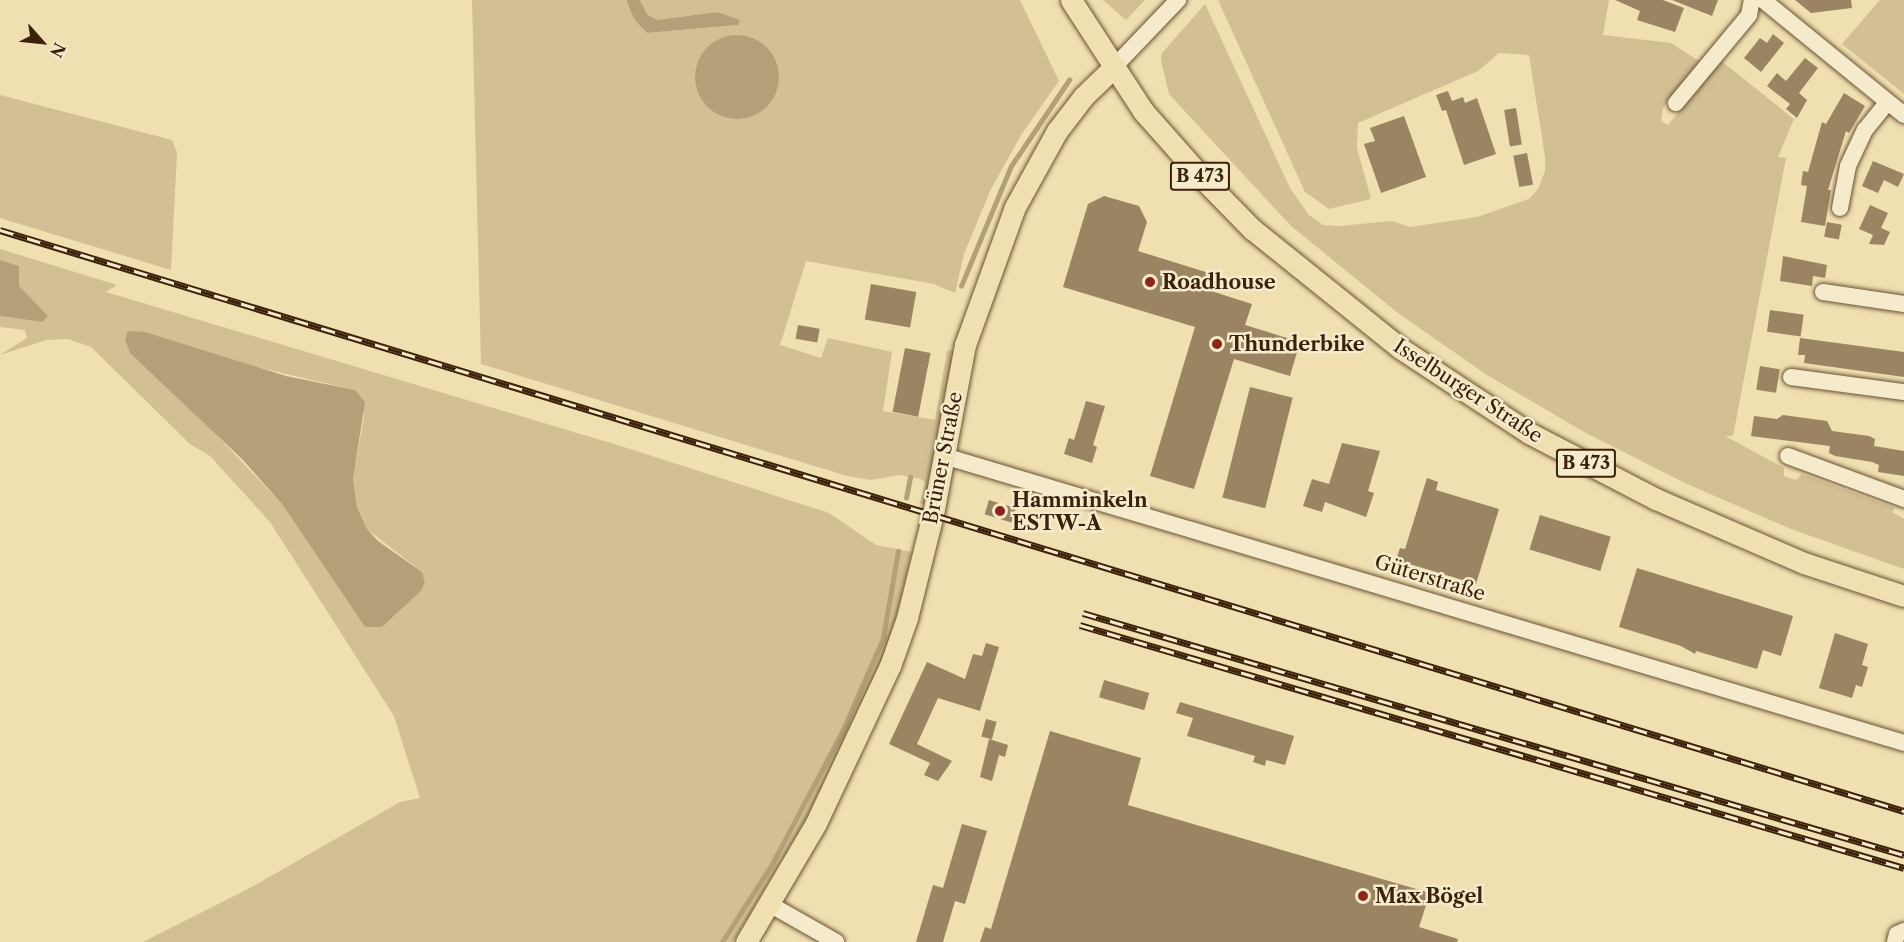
<!DOCTYPE html>
<html>
<head>
<meta charset="utf-8">
<style>
	body { margin:0 }
	#map { position:relative; width:1904px; height:942px; overflow:hidden; background:#f0dfb0; font-family:"Libre Caslon Text",serif }
	div>[style] { position:absolute }
	[style*='--x'] { left:calc(var(--x)*1px); top:calc(var(--y)*1px); width:calc(var(--w)*1px); rotate:calc(var(--a)*1deg) }
	.green>* { inset:0; background:#d2bf94 }
	.water>* { inset:0; background:#b39f78 }
	.round { border-radius:50% }
	.stream>* { height:4.5px; margin:-2.25px; padding:0 2.25px; transform-origin:2.25px; border-radius:2.25px; background:#b39f78 }
	.building>* { inset:0; background:#9a8461; transform-origin:0 0 }
	.roads { filter:drop-shadow(0 0 2px #6a5134) drop-shadow(0 0 2px #6a5134) }
	.minor>* { height:16px; margin:-8px; padding:0 8px; transform-origin:8px; border-radius:8px; background:#f5eacc }
	.major>* { height:21px; margin:-10.5px; padding:0 10.5px; transform-origin:10.5px; border-radius:10.5px; background:#f0dfb0 }
	.rail>* { height:7px; margin-top:-3.5px; transform-origin:0; background:repeating-linear-gradient(90deg,#f5eacc 0 14px,#3d220b 0 28px); box-sizing:border-box; border-block:2px solid #3d220b }
	.dots>* { width:16px; height:16px; translate:-50% -50%; box-sizing:border-box; border:3px solid #f5eacc; border-radius:50% }
	span { translate:-50% -50%; white-space:nowrap; text-align:center; line-height:1.15; -webkit-text-stroke:5px #f5eacc; paint-order:stroke }
	.shield-label span { padding:2px 4px; background:#f5eacc; border:2px solid; border-radius:4px; -webkit-text-stroke-width:0 }
	.shield-label { font-size:18px; color:#3d220b; font-weight:700 }
	.poi-label { font-size:20px; color:#3d220b; font-weight:700 }
	.left { translate:0 -50%; text-align:left }
	.street-label { font-size:20px; color:#3d220b }
	.north { position:absolute; left:12px; top:12px; width:60px; height:60px; -webkit-text-stroke:4px #f5eacc; paint-order:stroke; rotate:117deg; font-size:16px; font-weight:700; line-height:24px; text-align:center; color:#3d220b }
	.north::after { content:''; display:block; margin:auto; width:21px; height:27px; background:#3d220b; clip-path:polygon(50% 0,100% 100%,50% 72%,0 100%) }
</style>
</head>
<body>
<div id="map">
	<div class="green">
		<div style="clip-path:polygon(472px 0,626px 0,634px 19px,647px 33px,738px 25px,717px 12px,657px 20px,647px 14px,640px 0,1020px 0,1059px 81px,1021px 135px,990px 191px,964px 254px,955px 293px,934px 284px,806px 261px,780px 345px,821px 358px,828px 338px,892px 352px,883px 411px,935px 420px,947px 351px,954px 350px,926px 505px,920px 503px,925px 482px,921px 479px,900px 475px,870px 480px,847px 476px,481px 364px)"></div>
		<div style="clip-path:polygon(1103px 0,1145px 0,1126px 20px)"></div>
		<div style="clip-path:polygon(1218px 0,1609px 0,1603px 35px,1671px 43px,1699px 61px,1663px 108px,1661px 121px,1668px 125px,1720px 60px,1794px 119px,1778px 157px,1786px 158px,1733px 436px,1725px 436px,1784px 468px,1784px 476px,1796px 480px,1802px 474px,1895px 508px,1892px 512px,1904px 519px,1904px 569px,1791px 529px,1687px 484px,1584px 432px,1487px 375px,1398px 313px,1291px 226px,1169px 94px,1161px 60px,1162px 53px,1205px 4px,1290px 188px,1309px 215px,1323px 225px,1339px 226px,1392px 221px,1410px 227px,1477px 217px,1529px 199px,1538px 189px,1545px 171px,1545px 157px,1529px 55px,1499px 53px,1478px 71px,1358px 123px,1357px 148px,1371px 199px,1329px 209px,1305px 192px)"></div>
		<div style="clip-path:polygon(1880px 0,1904px 0,1904px 94px,1842px 44px)"></div>
		<div style="clip-path:polygon(0 95px,172px 140px,177px 153px,171px 270px,0 218px)"></div>
		<div style="clip-path:polygon(evenodd,0 249px,117px 285px,106px 292px,624px 447px,829px 513px,876px 545px,912px 552px,889px 647px,807px 817px,733px 942px,143px 942px,252px 887px,400px 802px,420px 798px,394px 716px,270px 522px,210px 456px,190px 444px,91px 347px,68px 339px,46px 340px,0 355px,27px 338px,25px 330px,0 327px,0 316px,42px 322px,19px 286px,19px 266px,0 260px,0 249px,247px 365px,355px 390px,364px 416px,353px 479px,357px 506px,367px 529px,422px 572px,425px 582px,421px 591px,382px 627px,365px 627px,282px 504px,204px 422px,247px 365px)"></div>
	</div>
	<div class="water">
		<div style="clip-path:polygon(626px 0,640px 0,647px 14px,657px 20px,717px 12px,740px 20px,738px 25px,647px 33px,634px 19px)"></div>
		<div class="round" style="left:695px;top:35px;width:84px;height:84px"></div>
		<div style="clip-path:polygon(0 260px,19px 266px,19px 286px,48px 316px,42px 322px,0 316px)"></div>
		<div style="clip-path:polygon(128px 331px,145px 332px,286px 376px,355px 390px,365px 402px,353px 479px,357px 507px,367px 529px,378px 541px,422px 572px,425px 582px,421px 591px,382px 627px,365px 627px,282px 504px,243px 460px,130px 353px,125px 340px)"></div>
	</div>
	<div class="stream">
		<div style="--x:961;--y:286;--w:130;--a:-67.4"></div>
		<div style="--x:1011;--y:166;--w:104;--a:-56"></div>
		<div style="--x:906;--y:498;--w:21;--a:-79"></div>
		<div style="--x:722;--y:942;--w:93;--a:-57.3"></div>
		<div style="--x:772;--y:864;--w:149;--a:-62.1"></div>
		<div style="--x:842;--y:732;--w:103;--a:-66.4"></div>
		<div style="--x:883;--y:638;--w:88;--a:-80.2"></div>
	</div>
	<div class="building">
		<div style="clip-path:polygon(1615px 0,1663px 0,1684px 8px,1675px 32px,1637px 20px,1640px 11px)"></div>
		<div style="clip-path:polygon(1672px 0,1718px 0,1712px 16px)"></div>
		<div style="clip-path:polygon(1795px 0,1851px 0,1852px 8px,1811px 13px)"></div>
		<div style="clip-path:polygon(1773px 34px,1784px 43px,1761px 72px,1744px 58px,1760px 38px,1767px 43px)"></div>
		<div style="clip-path:polygon(1805px 58px,1818px 68px,1799px 93px,1807px 100px,1797px 118px,1786px 109px,1790px 104px,1767px 86px,1777px 73px,1786px 81px)"></div>
		<div style="clip-path:polygon(1448px 91px,1452px 101px,1463px 97px,1465px 103px,1477px 98px,1496px 154px,1464px 165px,1446px 110px,1442px 111px,1436px 95px)"></div>
		<div style="clip-path:polygon(1844px 93px,1865px 106px,1849px 133px,1846px 131px,1828px 190px,1831px 190px,1825px 226px,1801px 222px,1807px 186px,1801px 185px,1803px 171px,1808px 172px,1822px 122px,1826px 124px)"></div>
		<div style="left:1516px;top:108px;width:37px;height:12px;rotate:81deg"></div>
		<div style="clip-path:polygon(1404px 116px,1426px 177px,1381px 193px,1364px 144px,1375px 141px,1370px 128px)"></div>
		<div style="left:1527px;top:153px;width:32px;height:14px;rotate:79deg"></div>
		<div style="clip-path:polygon(1873px 161px,1904px 174px,1898px 187px,1884px 180px,1878px 193px,1862px 186px)"></div>
		<div style="clip-path:polygon(1104px 196px,1139px 206px,1147px 222px,1138px 251px,1212px 274px,1208px 290px,1252px 304px,1245px 325px,1300px 342px,1290px 376px,1234px 359px,1194px 489px,1150px 476px,1195px 327px,1063px 287px,1088px 204px)"></div>
		<div style="clip-path:polygon(1870px 205px,1888px 213px,1881px 228px,1890px 232px,1884px 245px,1869px 244px,1873px 235px,1859px 229px)"></div>
		<div style="left:1827px;top:222px;width:15px;height:15px;rotate:11deg"></div>
		<div style="clip-path:polygon(1783px 256px,1827px 265px,1825px 278px,1813px 276px,1812px 286px,1780px 281px)"></div>
		<div style="left:871px;top:284px;width:46px;height:36px;rotate:10deg"></div>
		<div style="left:1770px;top:310px;width:34px;height:22px;rotate:8deg"></div>
		<div style="left:798px;top:325px;width:22px;height:14px;rotate:10deg"></div>
		<div style="clip-path:polygon(1800px 338px,1904px 352px,1904px 377px,1804px 363px,1805px 355px,1798px 355px)"></div>
		<div style="left:905px;top:348px;width:26px;height:65px;rotate:11deg"></div>
		<div style="left:1760px;top:366px;width:20px;height:24px;rotate:9deg"></div>
		<div style="left:1250px;top:387px;width:44px;height:114px;rotate:14deg"></div>
		<div style="clip-path:polygon(1086px 401px,1105px 406px,1093px 445px,1097px 447px,1092px 463px,1064px 454px,1069px 438px,1074px 440px)"></div>
		<div style="clip-path:polygon(1783px 415px,1827px 421px,1832px 431px,1869px 436px,1875px 439px,1874px 446px,1904px 451px,1904px 476px,1878px 472px,1879px 465px,1872px 462px,1835px 456px,1829px 453px,1830px 446px,1751px 436px,1754px 416px,1777px 419px)"></div>
		<div style="clip-path:polygon(1342px 443px,1380px 451px,1368px 491px,1374px 493px,1366px 517px,1325px 502px,1322px 512px,1303px 506px,1312px 479px,1329px 484px)"></div>
		<div style="clip-path:polygon(1427px 478px,1438px 482px,1436px 490px,1499px 509px,1476px 584px,1396px 560px,1400px 548px,1405px 549px)"></div>
		<div style="left:989px;top:500px;width:28px;height:15px;rotate:17deg"></div>
		<div style="left:1540px;top:515px;width:74px;height:36px;rotate:17deg"></div>
		<div style="clip-path:polygon(1637px 568px,1793px 616px,1781px 656px,1763px 650px,1757px 669px,1696px 651px,1695px 654px,1681px 646px,1619px 627px)"></div>
		<div style="clip-path:polygon(1835px 633px,1868px 644px,1862px 665px,1868px 667px,1862px 687px,1856px 685px,1852px 698px,1819px 688px)"></div>
		<div style="clip-path:polygon(986px 643px,999px 647px,980px 711px,938px 698px,917px 744px,952px 761px,938px 781px,924px 775px,930px 763px,889px 744px,927px 662px,965px 679px,973px 654px,982px 656px)"></div>
		<div style="left:1104px;top:680px;width:47px;height:18px;rotate:16deg"></div>
		<div style="clip-path:polygon(1180px 702px,1294px 736px,1285px 765px,1266px 760px,1265px 766px,1253px 762px,1255px 756px,1187px 736px,1193px 718px,1176px 713px)"></div>
		<div style="left:986px;top:719px;width:11px;height:18px;rotate:15deg"></div>
		<div style="clip-path:polygon(1050px 731px,1141px 758px,1128px 805px,1430px 893px,1419px 927px,1458px 939px,1457px 942px,980px 942px,985px 927px,991px 929px)"></div>
		<div style="clip-path:polygon(989px 739px,1008px 745px,1005px 757px,999px 755px,992px 781px,980px 777px)"></div>
		<div style="clip-path:polygon(962px 824px,987px 831px,965px 904px,955px 901px,943px 942px,916px 942px,933px 885px,943px 888px)"></div>
	</div>
	<div class="roads">
		<div class="minor">
			<div style="--x:1763;--y:0;--w:182;--a:39.2"></div>
			<div style="--x:1114;--y:67;--w:93;--a:-46.3"></div>
			<div style="--x:1676;--y:103;--w:114;--a:-50.3"></div>
			<div style="--x:1749;--y:15;--w:15;--a:-79"></div>
			<div style="--x:1840;--y:208;--w:43;--a:-79.2"></div>
			<div style="--x:1848;--y:166;--w:40;--a:-65"></div>
			<div style="--x:1865;--y:130;--w:36;--a:-51"></div>
			<div style="--x:1823;--y:292;--w:82;--a:8.4"></div>
			<div style="--x:1791;--y:377;--w:114;--a:7.6"></div>
			<div style="--x:944;--y:456;--w:1002;--a:16.64"></div>
			<div style="--x:1788;--y:456;--w:124;--a:20.3"></div>
			<div style="--x:771;--y:905;--w:75;--a:29.6"></div>
			<div style="--x:1895;--y:942;--w:8;--a:-76"></div>
			<div style="--x:1897;--y:934;--w:8;--a:-23"></div>
		</div>
		<div class="major">
			<div style="--x:1071;--y:0;--w:132;--a:57"></div>
			<div style="--x:1143;--y:111;--w:92;--a:48.5"></div>
			<div style="--x:1204;--y:180;--w:69;--a:45.6"></div>
			<div style="--x:1252;--y:229;--w:190;--a:38.8"></div>
			<div style="--x:1400;--y:348;--w:154;--a:33.4"></div>
			<div style="--x:1529;--y:433;--w:143;--a:27.5"></div>
			<div style="--x:1656;--y:499;--w:161;--a:23.4"></div>
			<div style="--x:1804;--y:563;--w:105;--a:18.3"></div>
			<div style="--x:746;--y:942;--w:138;--a:-59.5"></div>
			<div style="--x:816;--y:823;--w:174;--a:-64.8"></div>
			<div style="--x:890;--y:666;--w:51;--a:-70.5"></div>
			<div style="--x:907;--y:618;--w:107;--a:-76"></div>
			<div style="--x:933;--y:514;--w:172;--a:-79.3"></div>
			<div style="--x:965;--y:345;--w:147;--a:-70.1"></div>
			<div style="--x:1015;--y:207;--w:87;--a:-61.1"></div>
			<div style="--x:1057;--y:131;--w:44;--a:-52.4"></div>
			<div style="--x:1084;--y:96;--w:42;--a:-44"></div>
		</div>
	</div>
	<div class="rail">
		<div style="--x:0;--y:230;--w:1991;--a:16.97"></div>
		<div style="--x:1083;--y:613;--w:856;--a:16.42"></div>
		<div style="--x:1080;--y:625;--w:859;--a:16.43"></div>
	</div>
	<div class="dots">
		<div style="left:1150px;top:282px;background:#8f2418"></div>
		<div style="left:1217px;top:344px;background:#8f2418"></div>
		<div style="left:1000px;top:511px;background:#8f2418"></div>
		<div style="left:1363px;top:896px;background:#8f2418"></div>
	</div>
	<div class="shield-label">
		<span style="left:1200px;top:176px">B 473</span>
		<span style="left:1586px;top:463px">B 473</span>
	</div>
	<div class="poi-label">
		<span class="left" style="left:1162px;top:282px">Roadhouse</span>
		<span class="left" style="left:1229px;top:344px">Thunderbike</span>
		<span class="left" style="left:1012px;top:512px">Hamminkeln<br>ESTW-A</span>
		<span class="left" style="left:1375px;top:896px">Max Bögel</span>
	</div>
	<div class="street-label">
		<span style="left:1468px;top:391px;rotate:33deg">Isselburger Straße</span>
		<span style="left:943px;top:458px;rotate:-79deg">Brüner Straße</span>
		<span style="left:1430px;top:578px;rotate:17deg">Güterstraße</span>
	</div>
	<div class="north">N</div>
</div>
</body>
</html>
